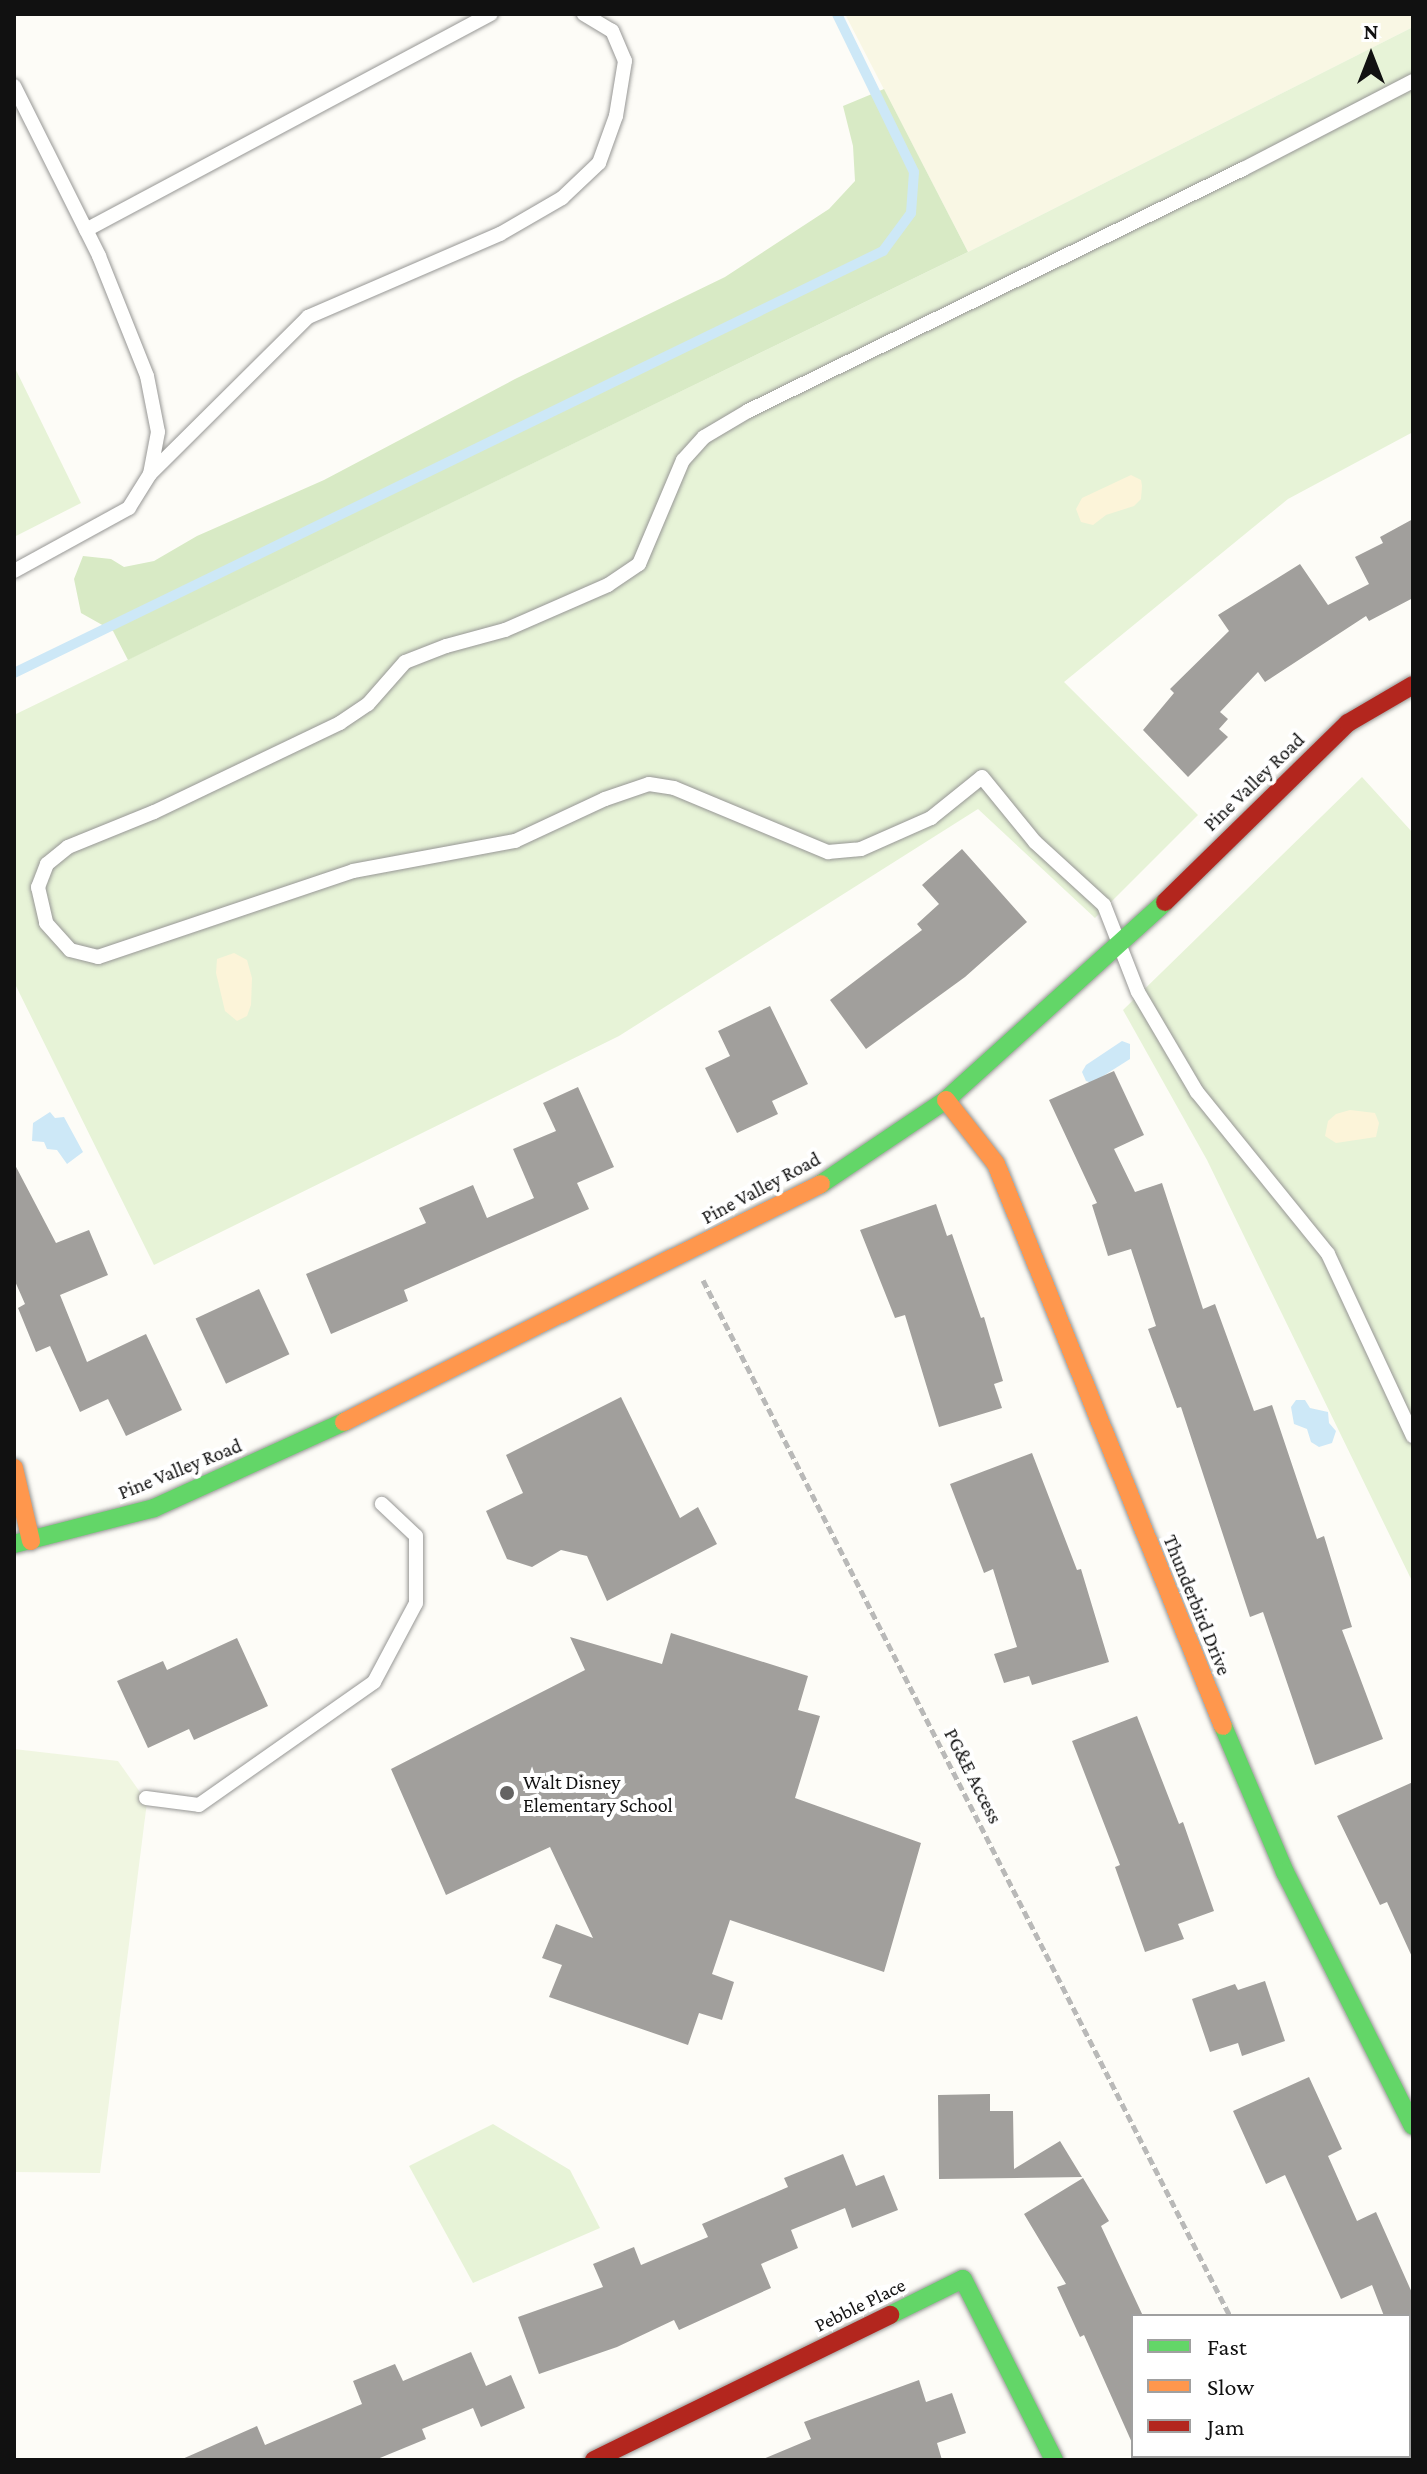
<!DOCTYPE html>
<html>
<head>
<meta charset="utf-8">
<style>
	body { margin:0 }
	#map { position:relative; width:1427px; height:2474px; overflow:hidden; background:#fdfcf7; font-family:"Crimson Pro",serif }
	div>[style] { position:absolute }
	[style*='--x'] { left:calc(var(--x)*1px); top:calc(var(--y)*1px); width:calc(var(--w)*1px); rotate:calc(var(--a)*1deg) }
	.farmland>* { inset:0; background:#f9f7e4 }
	.green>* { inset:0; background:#e7f3d7 }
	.forest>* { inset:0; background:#d8eac5 }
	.sand>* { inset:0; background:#fcf4d9 }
	.pitch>* { inset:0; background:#f0f6e1 }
	.water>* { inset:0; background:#cde8f7 }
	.stream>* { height:10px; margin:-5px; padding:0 5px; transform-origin:5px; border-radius:5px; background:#cde8f7 }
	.building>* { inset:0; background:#a19f9c; transform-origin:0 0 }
	.path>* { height:5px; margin-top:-2.5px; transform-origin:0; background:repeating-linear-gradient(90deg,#b9b9b8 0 8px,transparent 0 12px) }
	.roads { filter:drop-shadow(0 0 2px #979795) drop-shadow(0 0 2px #979795) }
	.lane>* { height:14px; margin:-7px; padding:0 7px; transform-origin:7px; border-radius:7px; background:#fffffe }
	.fast>* { height:18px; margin:-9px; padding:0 9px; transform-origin:9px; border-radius:9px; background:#63d668 }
	.slow>* { height:18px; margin:-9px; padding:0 9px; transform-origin:9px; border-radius:9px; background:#ff974d }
	.jam>* { height:18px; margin:-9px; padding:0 9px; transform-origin:9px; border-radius:9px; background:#b3261e }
	.dots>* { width:22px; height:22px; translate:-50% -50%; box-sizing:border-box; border:4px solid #fff; border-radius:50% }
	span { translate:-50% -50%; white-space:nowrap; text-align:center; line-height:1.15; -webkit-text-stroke:8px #fff; paint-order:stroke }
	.street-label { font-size:20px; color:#111 }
	.poi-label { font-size:20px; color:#111 }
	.left { translate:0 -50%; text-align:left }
	.frame { position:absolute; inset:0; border:16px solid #111; pointer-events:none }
	.legend { position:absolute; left:1131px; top:2314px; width:280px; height:144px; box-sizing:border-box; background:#fff; border:2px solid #a0a0a0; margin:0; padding:10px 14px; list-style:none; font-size:24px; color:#111 }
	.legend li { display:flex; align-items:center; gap:16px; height:40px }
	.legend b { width:40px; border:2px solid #a0a0a0 }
	.north { position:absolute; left:1331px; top:16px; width:80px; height:80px; -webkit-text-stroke:6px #fff; paint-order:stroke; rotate:0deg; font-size:22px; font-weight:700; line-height:32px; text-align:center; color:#111 }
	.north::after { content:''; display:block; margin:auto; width:28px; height:36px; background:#111; clip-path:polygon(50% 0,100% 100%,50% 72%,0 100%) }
</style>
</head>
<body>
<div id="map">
	<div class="farmland">
		<div style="clip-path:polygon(845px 14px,1413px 14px,1413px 27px,968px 252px)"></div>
	</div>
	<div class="green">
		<div style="clip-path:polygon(1413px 27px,1413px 432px,1288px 499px,1064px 682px,1198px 815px,1095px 918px,978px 809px,619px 1036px,154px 1265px,14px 982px,14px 715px,968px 252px)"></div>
		<div style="clip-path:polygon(14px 366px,81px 503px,14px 537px)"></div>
		<div style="clip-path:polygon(1362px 777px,1413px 833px,1413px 1583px,1207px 1160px,1123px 1010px)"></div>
		<div style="clip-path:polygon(493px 2124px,570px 2170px,600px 2228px,473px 2283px,409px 2166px)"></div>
	</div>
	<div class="forest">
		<div style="clip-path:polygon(884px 89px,968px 252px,128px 660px,113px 631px,81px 613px,74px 579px,83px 556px,111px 559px,124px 567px,154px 561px,197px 536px,324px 480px,515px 379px,725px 277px,829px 209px,855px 181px,853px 146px,843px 106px)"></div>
	</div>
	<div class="sand">
		<div style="clip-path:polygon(1131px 475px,1141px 480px,1142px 486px,1141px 499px,1134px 506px,1106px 515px,1093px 525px,1081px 522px,1076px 509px,1082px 498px)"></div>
		<div style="clip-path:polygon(234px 953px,247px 960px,252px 978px,251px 1005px,247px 1016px,237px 1021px,225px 1011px,216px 973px,217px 959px)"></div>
		<div style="clip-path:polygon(1350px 1110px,1375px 1113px,1379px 1123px,1376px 1137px,1336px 1143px,1325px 1136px,1328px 1121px,1336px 1114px)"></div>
	</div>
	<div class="pitch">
		<div style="clip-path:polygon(14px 1749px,118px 1761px,147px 1802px,100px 2173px,14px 2172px)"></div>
	</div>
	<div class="water">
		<div style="clip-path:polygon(1122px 1041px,1130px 1044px,1130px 1059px,1092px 1083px,1086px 1081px,1082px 1072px,1086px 1065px)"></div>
		<div style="clip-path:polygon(50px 1112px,55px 1118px,64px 1117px,83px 1152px,67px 1164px,57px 1150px,47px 1149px,44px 1142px,32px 1141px,33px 1123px)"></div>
		<div style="clip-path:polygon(1296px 1400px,1305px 1400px,1310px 1408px,1328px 1412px,1329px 1423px,1336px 1431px,1332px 1443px,1319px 1447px,1311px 1442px,1307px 1429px,1294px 1424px,1291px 1407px)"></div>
	</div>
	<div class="stream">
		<div style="--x:14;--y:673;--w:966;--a:-25.9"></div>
		<div style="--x:883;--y:251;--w:47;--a:-53.6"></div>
		<div style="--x:911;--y:213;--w:41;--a:-85.8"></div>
		<div style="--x:914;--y:172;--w:176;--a:-116"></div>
	</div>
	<div class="building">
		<div style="clip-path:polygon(1413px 519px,1413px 598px,1369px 621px,1366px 616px,1265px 682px,1258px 672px,1220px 712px,1228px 719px,1219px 729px,1228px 737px,1188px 777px,1143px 730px,1174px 693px,1170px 689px,1229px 631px,1218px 615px,1300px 564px,1328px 605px,1369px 584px,1355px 557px,1383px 543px,1380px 537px)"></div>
		<div style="clip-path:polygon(962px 849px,1027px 922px,965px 977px,866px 1049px,830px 1000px,922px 930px,917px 924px,939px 904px,922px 885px)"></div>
		<div style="clip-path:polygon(770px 1006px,808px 1084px,772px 1101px,778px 1114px,737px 1133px,705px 1068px,730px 1056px,718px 1031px)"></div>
		<div style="clip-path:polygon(1114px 1071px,1144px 1135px,1114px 1149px,1135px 1192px,1162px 1183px,1203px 1309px,1215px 1304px,1254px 1411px,1272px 1405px,1317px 1539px,1324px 1536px,1352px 1627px,1342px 1630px,1383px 1739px,1315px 1765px,1263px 1612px,1250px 1617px,1181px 1407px,1177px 1408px,1148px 1329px,1156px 1326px,1131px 1249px,1108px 1256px,1092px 1205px,1097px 1203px,1049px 1100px)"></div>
		<div style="clip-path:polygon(578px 1087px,614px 1167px,577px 1183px,589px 1209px,404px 1290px,408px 1301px,331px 1334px,306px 1274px,426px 1223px,419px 1208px,473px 1185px,487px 1218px,534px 1198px,513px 1149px,556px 1131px,543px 1103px)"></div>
		<div style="clip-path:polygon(14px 1163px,56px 1243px,89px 1230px,108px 1275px,60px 1295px,87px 1362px,146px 1334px,182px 1410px,126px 1436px,108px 1399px,80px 1412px,50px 1346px,36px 1352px,18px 1308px,25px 1304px,14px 1279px)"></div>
		<div style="clip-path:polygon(936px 1204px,947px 1236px,952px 1234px,981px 1318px,984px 1317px,1003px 1381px,994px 1384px,1002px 1408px,939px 1427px,905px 1315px,895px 1318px,860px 1230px)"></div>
		<div style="left:259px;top:1289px;width:72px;height:70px;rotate:65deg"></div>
		<div style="clip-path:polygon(621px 1397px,680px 1518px,698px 1507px,717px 1544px,607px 1601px,587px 1556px,561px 1550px,532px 1567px,507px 1559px,486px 1511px,523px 1493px,506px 1455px)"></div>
		<div style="clip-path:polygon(1032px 1453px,1077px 1570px,1081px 1569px,1109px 1662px,1032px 1685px,1029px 1676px,1004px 1683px,994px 1654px,1017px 1647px,993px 1569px,984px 1573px,950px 1484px)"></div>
		<div style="clip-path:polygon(671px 1633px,808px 1676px,798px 1710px,820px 1716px,795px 1798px,921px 1843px,884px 1972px,730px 1920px,712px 1974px,734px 1982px,722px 2020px,699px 2013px,688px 2045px,549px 1997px,562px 1965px,542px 1958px,556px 1924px,593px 1938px,550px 1847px,446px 1895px,391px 1769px,585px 1670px,570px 1637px,662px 1664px)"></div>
		<div style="clip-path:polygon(237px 1638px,268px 1706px,194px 1740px,189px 1729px,148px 1748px,117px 1681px,163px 1661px,167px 1670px)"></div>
		<div style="clip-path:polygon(1137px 1716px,1179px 1824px,1183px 1822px,1214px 1911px,1178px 1924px,1184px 1939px,1145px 1952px,1115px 1867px,1120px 1865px,1072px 1741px)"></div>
		<div style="clip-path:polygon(1413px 1782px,1413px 1959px,1387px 1902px,1380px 1905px,1337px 1816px)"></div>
		<div style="clip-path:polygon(1265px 1981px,1285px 2041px,1242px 2056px,1238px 2043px,1210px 2052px,1192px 1999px,1235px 1984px,1238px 1990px)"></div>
		<div style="clip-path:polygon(1309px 2077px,1342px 2149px,1328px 2156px,1357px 2221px,1376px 2212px,1413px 2295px,1413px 2316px,1384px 2316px,1372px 2285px,1341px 2299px,1285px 2175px,1266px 2184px,1233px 2111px)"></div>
		<div style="clip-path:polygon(990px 2094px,990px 2111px,1013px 2111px,1014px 2169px,1060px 2141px,1082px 2177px,939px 2179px,938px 2095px)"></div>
		<div style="clip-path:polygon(843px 2154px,856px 2186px,884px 2175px,898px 2210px,852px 2228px,845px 2208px,791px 2230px,798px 2248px,761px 2264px,771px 2288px,679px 2330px,674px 2320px,617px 2347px,539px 2374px,518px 2317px,603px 2287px,593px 2264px,634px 2247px,641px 2265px,708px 2237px,702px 2224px,788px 2187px,784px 2178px)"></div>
		<div style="clip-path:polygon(1083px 2178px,1109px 2221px,1101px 2226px,1143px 2316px,1133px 2316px,1133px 2445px,1084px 2335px,1080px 2337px,1057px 2287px,1066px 2284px,1024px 2214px)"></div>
		<div style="clip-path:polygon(471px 2352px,486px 2386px,511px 2375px,525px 2408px,481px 2427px,473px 2408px,422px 2429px,426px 2439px,375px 2460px,180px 2460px,257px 2426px,265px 2445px,362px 2404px,353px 2381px,395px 2364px,403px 2381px)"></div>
		<div style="clip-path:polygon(919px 2380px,926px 2402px,952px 2393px,966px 2433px,937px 2443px,942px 2460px,761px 2460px,811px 2439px,804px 2422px)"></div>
	</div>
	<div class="path">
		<div style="--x:703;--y:1280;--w:1162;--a:63.04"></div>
		<div style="--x:1302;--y:2456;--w:4;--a:63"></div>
	</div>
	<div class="roads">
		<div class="lane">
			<div style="--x:1413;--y:81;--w:191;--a:152.6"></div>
			<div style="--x:1243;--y:169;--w:551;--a:153.95"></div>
			<div style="--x:748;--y:411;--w:51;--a:149.4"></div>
			<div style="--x:704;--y:437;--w:31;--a:132"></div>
			<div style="--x:683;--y:460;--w:113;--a:112.9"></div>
			<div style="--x:639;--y:564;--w:37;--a:146"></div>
			<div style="--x:608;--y:585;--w:112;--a:156.4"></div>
			<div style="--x:505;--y:630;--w:61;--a:164.8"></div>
			<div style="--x:446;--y:646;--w:44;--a:158.7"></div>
			<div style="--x:405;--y:662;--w:56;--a:131.4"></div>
			<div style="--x:368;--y:704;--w:34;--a:146"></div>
			<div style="--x:340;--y:723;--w:206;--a:154.4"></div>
			<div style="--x:154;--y:812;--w:93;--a:157.9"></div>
			<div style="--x:68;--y:847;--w:27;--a:141"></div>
			<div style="--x:47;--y:864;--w:25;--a:111"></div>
			<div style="--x:38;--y:887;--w:37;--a:77"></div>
			<div style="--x:46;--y:923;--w:36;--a:48"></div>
			<div style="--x:70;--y:950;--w:29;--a:14"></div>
			<div style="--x:98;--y:957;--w:269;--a:-18.6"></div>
			<div style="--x:353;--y:871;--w:165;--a:-10.5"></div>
			<div style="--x:515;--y:841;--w:99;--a:-25"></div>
			<div style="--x:605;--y:799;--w:46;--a:-18.8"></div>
			<div style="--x:649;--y:784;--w:25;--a:9"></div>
			<div style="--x:674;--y:788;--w:167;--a:22.6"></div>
			<div style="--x:828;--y:852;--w:33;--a:-5"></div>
			<div style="--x:861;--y:849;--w:77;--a:-23.9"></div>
			<div style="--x:931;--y:818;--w:65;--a:-38.8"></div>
			<div style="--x:982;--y:777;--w:84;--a:50.8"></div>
			<div style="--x:1035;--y:842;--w:93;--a:42.4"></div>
			<div style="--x:1104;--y:905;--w:93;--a:68.7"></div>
			<div style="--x:1138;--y:992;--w:116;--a:59.5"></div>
			<div style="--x:1197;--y:1092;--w:208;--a:51"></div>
			<div style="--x:1328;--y:1254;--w:201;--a:65"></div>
			<div style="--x:14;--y:86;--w:190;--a:63.4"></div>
			<div style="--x:99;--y:256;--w:129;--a:68.2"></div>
			<div style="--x:147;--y:376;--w:57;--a:78.9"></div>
			<div style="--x:158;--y:432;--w:43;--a:100.8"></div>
			<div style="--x:150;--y:474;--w:40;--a:122"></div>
			<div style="--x:129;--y:508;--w:131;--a:151.3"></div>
			<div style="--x:86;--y:230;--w:459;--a:-28.1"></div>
			<div style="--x:150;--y:474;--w:223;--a:-44.8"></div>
			<div style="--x:308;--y:317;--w:209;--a:-23.4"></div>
			<div style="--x:500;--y:234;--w:72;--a:-30.1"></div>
			<div style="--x:562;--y:198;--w:51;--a:-43.4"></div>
			<div style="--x:599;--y:163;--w:50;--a:-70.1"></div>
			<div style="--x:616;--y:116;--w:56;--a:-80.7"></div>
			<div style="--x:625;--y:61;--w:33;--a:-113"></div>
			<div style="--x:612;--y:31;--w:33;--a:-149"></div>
			<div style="--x:146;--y:1798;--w:53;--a:7.5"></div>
			<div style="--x:199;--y:1805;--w:214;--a:-35.1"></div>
			<div style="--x:374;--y:1682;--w:89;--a:-62"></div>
			<div style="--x:416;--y:1603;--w:67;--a:-90"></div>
			<div style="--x:416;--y:1536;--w:47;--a:-136.7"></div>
		</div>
		<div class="fast">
			<div style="--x:821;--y:1184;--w:151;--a:-33.9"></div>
			<div style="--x:946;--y:1100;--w:295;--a:-42.1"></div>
			<div style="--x:14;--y:1544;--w:145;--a:-14.4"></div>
			<div style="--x:154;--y:1508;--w:209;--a:-24.4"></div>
			<div style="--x:1223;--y:1726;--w:159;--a:67"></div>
			<div style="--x:1285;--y:1872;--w:284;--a:63.3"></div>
			<div style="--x:890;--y:2315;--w:81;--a:-26.3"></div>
			<div style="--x:963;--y:2279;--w:203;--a:63.3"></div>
		</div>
		<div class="slow">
			<div style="--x:946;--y:1100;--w:81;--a:52"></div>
			<div style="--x:996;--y:1164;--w:606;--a:68.01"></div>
			<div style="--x:344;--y:1422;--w:533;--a:-26.52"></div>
			<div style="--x:14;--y:1468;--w:75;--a:76.9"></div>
		</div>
		<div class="jam">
			<div style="--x:1165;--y:902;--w:256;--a:-44.4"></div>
			<div style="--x:1348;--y:723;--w:75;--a:-30.3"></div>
			<div style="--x:594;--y:2460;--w:330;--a:-26.1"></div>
		</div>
	</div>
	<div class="dots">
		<div style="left:507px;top:1793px;background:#646362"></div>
	</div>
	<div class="street-label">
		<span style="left:1254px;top:782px;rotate:-44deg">Pine Valley Road</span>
		<span style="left:761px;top:1188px;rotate:-28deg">Pine Valley Road</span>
		<span style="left:180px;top:1469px;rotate:-22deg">Pine Valley Road</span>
		<span style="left:1197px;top:1605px;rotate:68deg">Thunderbird Drive</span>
		<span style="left:973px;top:1776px;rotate:63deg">PG&amp;E Access</span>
		<span style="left:860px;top:2305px;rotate:-26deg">Pebble Place</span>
	</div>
	<div class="poi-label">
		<span class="left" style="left:523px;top:1794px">Walt Disney<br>Elementary School</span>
	</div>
	<div class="frame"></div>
	<ul class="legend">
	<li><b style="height:10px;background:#63d668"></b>Fast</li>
	<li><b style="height:10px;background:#ff974d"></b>Slow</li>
	<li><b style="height:10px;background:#b3261e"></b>Jam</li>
	</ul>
	<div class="north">N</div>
</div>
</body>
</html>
